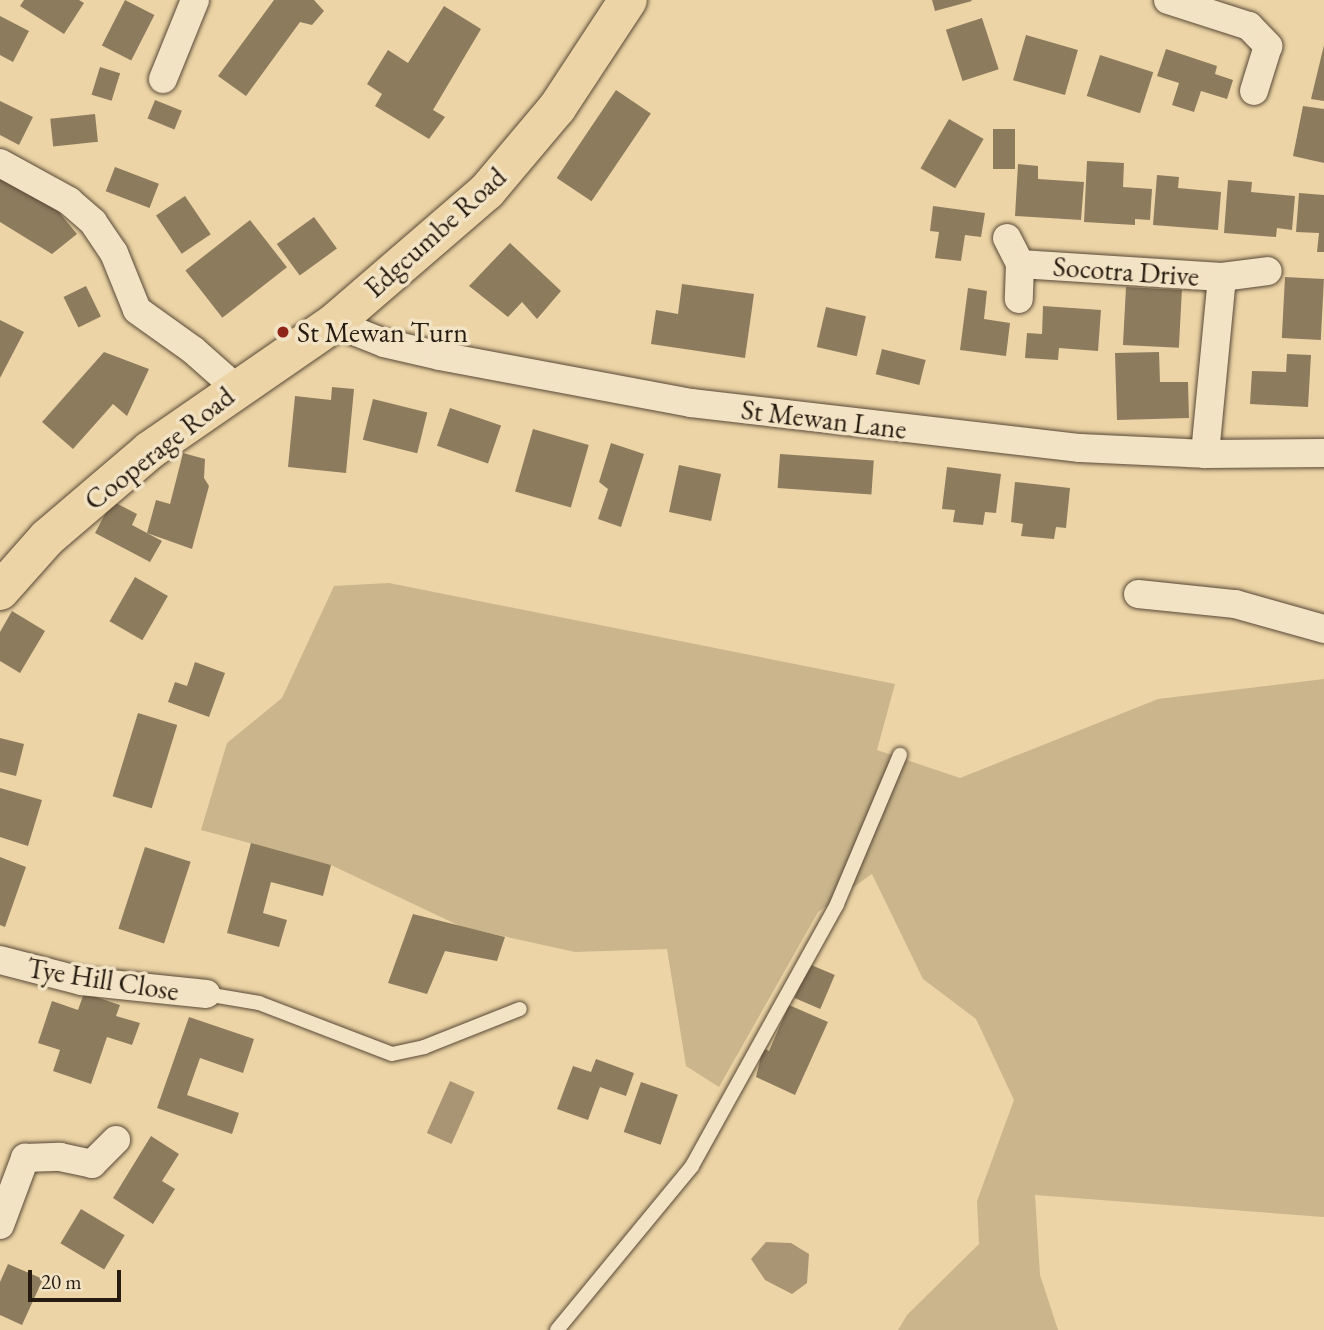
<!DOCTYPE html>
<html>
<head>
<meta charset="utf-8">
<style>
	body { margin:0 }
	#map { position:relative; width:1324px; height:1330px; overflow:hidden; background:#ecd4a6; font-family:"EB Garamond",serif }
	div>[style] { position:absolute }
	[style*='--x'] { left:calc(var(--x)*1px); top:calc(var(--y)*1px); width:calc(var(--w)*1px); rotate:calc(var(--a)*1deg) }
	.green>* { inset:0; background:#cab58c }
	.water>* { inset:0; background:#a99573; transform-origin:0 0 }
	.building>* { inset:0; background:#8d7b5e; transform-origin:0 0 }
	.roads { filter:drop-shadow(0 0 2px #584936) drop-shadow(0 0 2px #584936) }
	.lane>* { height:14px; margin:-7px; padding:0 7px; transform-origin:7px; border-radius:7px; background:#f3e3c5 }
	.street>* { height:28px; margin:-14px; padding:0 14px; transform-origin:14px; border-radius:14px; background:#f3e3c5 }
	.primary>* { height:38px; margin:-19px; padding:0 19px; transform-origin:19px; border-radius:19px; background:#ecd4a6 }
	.dots>* { width:19px; height:19px; translate:-50% -50%; box-sizing:border-box; border:4px solid #f3e3c5; border-radius:50% }
	span { translate:-50% -50%; white-space:nowrap; text-align:center; line-height:1.15; -webkit-text-stroke:7px #f3e3c5; paint-order:stroke }
	.street-label { font-size:28px; color:#261b10 }
	.poi-label { font-size:28px; color:#261b10 }
	.left { translate:0 -50%; text-align:left }
	.scale { position:absolute; left:28px; top:1270px; width:93px; height:32px; box-sizing:border-box; border:4px solid #261b10; border-top:0; padding-left:9px; font-size:21px; line-height:24px; white-space:nowrap; color:#261b10; -webkit-text-stroke:5px #f3e3c5; paint-order:stroke }
</style>
</head>
<body>
<div id="map">
	<div class="green">
		<div style="clip-path:polygon(389px 583px,895px 684px,877px 750px,960px 778px,1158px 699px,1324px 679px,1324px 1217px,1035px 1195px,1040px 1275px,1058px 1330px,898px 1330px,907px 1315px,979px 1244px,977px 1201px,1014px 1100px,976px 1019px,923px 979px,872px 874px,818px 912px,719px 1087px,686px 1066px,667px 949px,575px 952px,462px 927px,331px 865px,201px 830px,227px 743px,282px 698px,334px 586px)"></div>
	</div>
	<div class="water">
		<div style="left:450px;top:1081px;width:27px;height:57px;rotate:24deg"></div>
		<div style="clip-path:polygon(766px 1242px,791px 1243px,809px 1254px,807px 1283px,792px 1294px,765px 1280px,751px 1259px)"></div>
	</div>
	<div class="building">
		<div style="clip-path:polygon(24px 0,79px 0,84px 3px,64px 34px,20px 6px)"></div>
		<div style="left:125px;top:0;width:33px;height:51px;rotate:27deg"></div>
		<div style="clip-path:polygon(274px 0,314px 0,324px 11px,312px 25px,300px 22px,246px 96px,218px 76px)"></div>
		<div style="clip-path:polygon(932px 0,971px 0,972px 1px,935px 11px)"></div>
		<div style="clip-path:polygon(444px 6px,481px 29px,433px 110px,445px 117px,429px 139px,375px 106px,382px 94px,367px 84px,388px 50px,408px 63px)"></div>
		<div style="clip-path:polygon(0 16px,29px 31px,13px 62px,0 55px)"></div>
		<div style="left:982px;top:18px;width:54px;height:38px;rotate:72deg"></div>
		<div style="left:1026px;top:35px;width:54px;height:47px;rotate:16deg"></div>
		<div style="clip-path:polygon(1324px 45px,1324px 101px,1311px 99px)"></div>
		<div style="clip-path:polygon(1166px 49px,1217px 66px,1215px 74px,1233px 80px,1227px 99px,1201px 91px,1194px 112px,1172px 105px,1179px 83px,1157px 76px)"></div>
		<div style="left:1100px;top:55px;width:56px;height:43px;rotate:18deg"></div>
		<div style="left:100px;top:67px;width:21px;height:29px;rotate:17deg"></div>
		<div style="left:616px;top:90px;width:42px;height:106px;rotate:34deg"></div>
		<div style="left:155px;top:100px;width:29px;height:20px;rotate:22deg"></div>
		<div style="clip-path:polygon(0 101px,33px 117px,19px 145px,0 135px)"></div>
		<div style="clip-path:polygon(1303px 106px,1324px 109px,1324px 163px,1293px 156px)"></div>
		<div style="left:95px;top:114px;width:28px;height:45px;rotate:84deg"></div>
		<div style="left:949px;top:119px;width:40px;height:57px;rotate:30deg"></div>
		<div style="left:993px;top:129px;width:22px;height:40px"></div>
		<div style="clip-path:polygon(1087px 161px,1124px 163px,1123px 187px,1152px 189px,1150px 220px,1135px 219px,1135px 225px,1084px 222px)"></div>
		<div style="clip-path:polygon(1018px 164px,1038px 166px,1038px 179px,1084px 182px,1081px 220px,1015px 216px)"></div>
		<div style="left:115px;top:167px;width:47px;height:26px;rotate:21deg"></div>
		<div style="clip-path:polygon(0 173px,53px 205px,77px 234px,52px 254px,0 222px)"></div>
		<div style="clip-path:polygon(1157px 175px,1179px 177px,1178px 188px,1221px 192px,1218px 230px,1153px 225px)"></div>
		<div style="clip-path:polygon(1228px 180px,1252px 182px,1251px 192px,1295px 196px,1292px 230px,1277px 228px,1276px 237px,1224px 233px)"></div>
		<div style="clip-path:polygon(1299px 193px,1324px 195px,1324px 252px,1317px 252px,1319px 233px,1296px 232px)"></div>
		<div style="left:185px;top:196px;width:46px;height:35px;rotate:56deg"></div>
		<div style="clip-path:polygon(933px 206px,985px 213px,981px 237px,965px 235px,961px 261px,935px 258px,939px 232px,930px 231px)"></div>
		<div style="left:314px;top:217px;width:39px;height:46px;rotate:54deg"></div>
		<div style="left:250px;top:220px;width:60px;height:82px;rotate:52deg"></div>
		<div style="clip-path:polygon(510px 243px,561px 291px,537px 319px,522px 302px,508px 317px,469px 286px)"></div>
		<div style="left:1285px;top:277px;width:39px;height:61px;rotate:3deg"></div>
		<div style="clip-path:polygon(682px 284px,754px 294px,745px 358px,651px 344px,656px 310px,678px 314px)"></div>
		<div style="left:86px;top:286px;width:34px;height:25px;rotate:64deg"></div>
		<div style="left:1126px;top:287px;width:56px;height:58px;rotate:3deg"></div>
		<div style="clip-path:polygon(968px 288px,987px 291px,984px 319px,1010px 323px,1006px 356px,960px 350px)"></div>
		<div style="clip-path:polygon(1043px 306px,1101px 310px,1098px 351px,1059px 348px,1058px 360px,1025px 358px,1027px 333px,1042px 334px)"></div>
		<div style="left:826px;top:307px;width:41px;height:41px;rotate:13deg"></div>
		<div style="clip-path:polygon(0 320px,24px 332px,0 378px)"></div>
		<div style="left:882px;top:349px;width:45px;height:26px;rotate:14deg"></div>
		<div style="clip-path:polygon(104px 352px,149px 369px,127px 416px,113px 404px,73px 449px,42px 422px)"></div>
		<div style="clip-path:polygon(1159px 352px,1160px 382px,1188px 382px,1189px 418px,1117px 420px,1115px 353px)"></div>
		<div style="clip-path:polygon(1287px 354px,1311px 355px,1308px 407px,1250px 404px,1252px 371px,1286px 372px)"></div>
		<div style="clip-path:polygon(332px 387px,354px 389px,346px 473px,288px 467px,295px 396px,331px 400px)"></div>
		<div style="left:373px;top:399px;width:56px;height:42px;rotate:14deg"></div>
		<div style="left:450px;top:408px;width:54px;height:40px;rotate:19deg"></div>
		<div style="left:533px;top:429px;width:58px;height:65px;rotate:16deg"></div>
		<div style="clip-path:polygon(611px 443px,644px 454px,621px 527px,598px 519px,608px 489px,599px 482px)"></div>
		<div style="clip-path:polygon(183px 453px,205px 459px,204px 478px,209px 486px,192px 549px,147px 533px,156px 500px,170px 504px)"></div>
		<div style="left:780px;top:454px;width:94px;height:34px;rotate:4deg"></div>
		<div style="left:679px;top:465px;width:43px;height:48px;rotate:12deg"></div>
		<div style="clip-path:polygon(947px 467px,1001px 474px,996px 513px,985px 512px,983px 525px,953px 522px,955px 510px,942px 509px)"></div>
		<div style="clip-path:polygon(1015px 482px,1070px 488px,1066px 528px,1056px 527px,1054px 539px,1021px 536px,1023px 524px,1011px 522px)"></div>
		<div style="clip-path:polygon(112px 501px,137px 514px,132px 525px,162px 541px,150px 562px,95px 533px)"></div>
		<div style="left:135px;top:577px;width:38px;height:51px;rotate:30deg"></div>
		<div style="clip-path:polygon(12px 611px,45px 631px,20px 673px,0 661px,0 632px)"></div>
		<div style="clip-path:polygon(195px 662px,225px 673px,209px 717px,168px 702px,175px 682px,187px 686px)"></div>
		<div style="left:138px;top:713px;width:41px;height:87px;rotate:17deg"></div>
		<div style="clip-path:polygon(0 738px,24px 744px,16px 776px,0 772px)"></div>
		<div style="clip-path:polygon(0 788px,42px 800px,28px 846px,0 837px)"></div>
		<div style="clip-path:polygon(251px 843px,331px 865px,323px 896px,271px 882px,263px 913px,287px 920px,279px 947px,227px 933px)"></div>
		<div style="left:145px;top:847px;width:48px;height:86px;rotate:18deg"></div>
		<div style="clip-path:polygon(0 857px,26px 867px,5px 927px,0 925px)"></div>
		<div style="clip-path:polygon(413px 914px,505px 937px,497px 961px,445px 951px,427px 994px,388px 983px)"></div>
		<div style="left:809px;top:964px;width:28px;height:37px;rotate:23deg"></div>
		<div style="clip-path:polygon(84px 993px,120px 1005px,116px 1016px,140px 1023px,132px 1045px,107px 1037px,91px 1084px,53px 1071px,60px 1050px,38px 1043px,52px 1001px,78px 1010px)"></div>
		<div style="clip-path:polygon(789px 1005px,828px 1022px,795px 1095px,756px 1077px,763px 1048px,769px 1051px)"></div>
		<div style="clip-path:polygon(189px 1017px,254px 1039px,243px 1073px,200px 1058px,187px 1095px,239px 1113px,232px 1134px,157px 1108px)"></div>
		<div style="clip-path:polygon(596px 1059px,634px 1073px,626px 1096px,600px 1087px,588px 1120px,557px 1109px,573px 1066px,591px 1072px)"></div>
		<div style="left:641px;top:1082px;width:39px;height:53px;rotate:19deg"></div>
		<div style="clip-path:polygon(151px 1136px,179px 1154px,162px 1181px,175px 1189px,153px 1224px,113px 1198px)"></div>
		<div style="left:81px;top:1209px;width:51px;height:40px;rotate:31deg"></div>
		<div style="clip-path:polygon(8px 1264px,43px 1279px,22px 1325px,0 1315px,0 1282px)"></div>
	</div>
	<div class="roads">
		<div class="lane">
			<div style="--x:206;--y:994;--w:54;--a:9.6"></div>
			<div style="--x:259;--y:1003;--w:142;--a:21"></div>
			<div style="--x:392;--y:1054;--w:33;--a:-12"></div>
			<div style="--x:424;--y:1047;--w:103;--a:-21.6"></div>
			<div style="--x:557;--y:1330;--w:212;--a:-50.5"></div>
			<div style="--x:692;--y:1166;--w:299;--a:-61"></div>
			<div style="--x:837;--y:904;--w:162;--a:-67.1"></div>
		</div>
		<div class="street">
			<div style="--x:1168;--y:0;--w:85;--a:17.8"></div>
			<div style="--x:1249;--y:26;--w:28;--a:46"></div>
			<div style="--x:1268;--y:46;--w:47;--a:107.3"></div>
			<div style="--x:163;--y:79;--w:85;--a:-67.9"></div>
			<div style="--x:0;--y:163;--w:79;--a:28.8"></div>
			<div style="--x:69;--y:201;--w:32;--a:41"></div>
			<div style="--x:93;--y:222;--w:37;--a:56"></div>
			<div style="--x:114;--y:253;--w:61;--a:68"></div>
			<div style="--x:137;--y:310;--w:69;--a:35.5"></div>
			<div style="--x:193;--y:350;--w:57;--a:41.5"></div>
			<div style="--x:1007;--y:238;--w:29;--a:63"></div>
			<div style="--x:1020;--y:264;--w:35;--a:92"></div>
			<div style="--x:1020;--y:264;--w:202;--a:3.7"></div>
			<div style="--x:1222;--y:277;--w:178;--a:95.5"></div>
			<div style="--x:1222;--y:277;--w:46;--a:-7.4"></div>
			<div style="--x:334;--y:323;--w:54;--a:21.8"></div>
			<div style="--x:384;--y:343;--w:57;--a:13.1"></div>
			<div style="--x:440;--y:356;--w:255;--a:10.6"></div>
			<div style="--x:691;--y:403;--w:392;--a:6.6"></div>
			<div style="--x:1080;--y:448;--w:125;--a:2.7"></div>
			<div style="--x:1205;--y:454;--w:119;--a:-0.5"></div>
			<div style="--x:1138;--y:594;--w:98;--a:5.9"></div>
			<div style="--x:1235;--y:604;--w:92;--a:15.7"></div>
			<div style="--x:0;--y:960;--w:84;--a:14.5"></div>
			<div style="--x:81;--y:981;--w:126;--a:5.9"></div>
			<div style="--x:0;--y:1225;--w:72;--a:-69.5"></div>
			<div style="--x:25;--y:1158;--w:35;--a:-2"></div>
			<div style="--x:60;--y:1157;--w:33;--a:12"></div>
			<div style="--x:92;--y:1164;--w:34;--a:-45"></div>
		</div>
		<div class="primary">
			<div style="--x:0;--y:591;--w:71;--a:-48.4"></div>
			<div style="--x:47;--y:538;--w:135;--a:-40.5"></div>
			<div style="--x:150;--y:450;--w:224;--a:-34.6"></div>
			<div style="--x:334;--y:323;--w:202;--a:-40.8"></div>
			<div style="--x:487;--y:191;--w:109;--a:-49.9"></div>
			<div style="--x:557;--y:108;--w:129;--a:-56.7"></div>
		</div>
	</div>
	<div class="dots">
		<div style="left:283px;top:332px;background:#8f2418"></div>
	</div>
	<div class="street-label">
		<span style="left:435px;top:232px;rotate:-42deg">Edgcumbe Road</span>
		<span style="left:1126px;top:271px;rotate:4deg">Socotra Drive</span>
		<span style="left:824px;top:419px;rotate:7deg">St Mewan Lane</span>
		<span style="left:159px;top:448px;rotate:-38deg">Cooperage Road</span>
		<span style="left:103px;top:979px;rotate:9deg">Tye Hill Close</span>
	</div>
	<div class="poi-label">
		<span class="left" style="left:297px;top:332px">St Mewan Turn</span>
	</div>
	<div class="scale">20 m</div>
</div>
</body>
</html>
